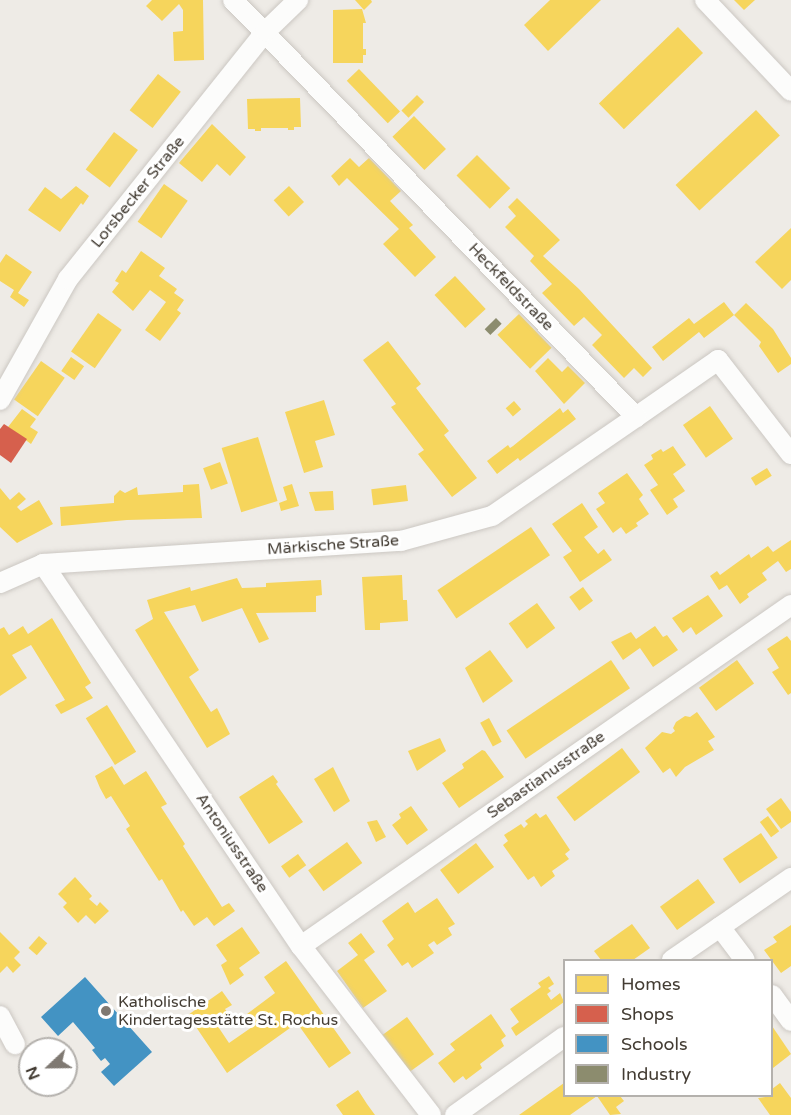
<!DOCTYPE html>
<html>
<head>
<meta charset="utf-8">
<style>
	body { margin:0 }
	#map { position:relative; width:791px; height:1115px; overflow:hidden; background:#eeebe6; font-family:"Varela Round",sans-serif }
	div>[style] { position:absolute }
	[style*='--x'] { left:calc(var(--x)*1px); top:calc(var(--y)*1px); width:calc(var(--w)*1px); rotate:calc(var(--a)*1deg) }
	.homes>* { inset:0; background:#f6d55c; transform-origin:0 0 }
	.shops>* { inset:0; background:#d6604d }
	.schools>* { inset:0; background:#4393c3 }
	.industry>* { inset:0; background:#8c8c6e; transform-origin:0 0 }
	.roads { filter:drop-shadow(0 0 2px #cbc7c2) drop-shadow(0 0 2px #cbc7c2) }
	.street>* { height:20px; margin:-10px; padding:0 10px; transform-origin:10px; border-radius:10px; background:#fcfcfb }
	.dots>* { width:16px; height:16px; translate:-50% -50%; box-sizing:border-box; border:3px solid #fff; border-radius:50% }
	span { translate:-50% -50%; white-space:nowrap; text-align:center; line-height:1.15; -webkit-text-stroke:6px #fff; paint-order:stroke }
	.street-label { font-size:16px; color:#433c33 }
	.poi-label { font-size:16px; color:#433c33 }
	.left { translate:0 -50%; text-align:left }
	.legend { position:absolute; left:563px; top:959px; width:210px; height:138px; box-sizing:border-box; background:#fff; border:2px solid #b4b1ad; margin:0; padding:8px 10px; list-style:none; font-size:18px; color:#433c33 }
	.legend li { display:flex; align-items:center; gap:12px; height:30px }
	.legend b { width:30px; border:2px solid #b4b1ad }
	.north { position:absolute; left:18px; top:1037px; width:60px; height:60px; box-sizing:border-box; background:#fff; border:2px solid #b4b1ad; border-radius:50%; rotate:248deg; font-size:16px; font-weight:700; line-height:24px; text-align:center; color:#433c33 }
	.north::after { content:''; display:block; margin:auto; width:21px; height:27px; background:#7f7972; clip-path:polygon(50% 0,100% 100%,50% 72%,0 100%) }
</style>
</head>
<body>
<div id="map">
	<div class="homes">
		<div style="clip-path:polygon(152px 0,203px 0,204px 60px,174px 61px,173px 32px,183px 31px,183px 10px,179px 4px,162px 21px,146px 6px)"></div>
		<div style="clip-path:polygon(355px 0,371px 0,372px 2px,364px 10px)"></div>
		<div style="clip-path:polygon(550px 0,601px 0,548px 51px,524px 25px)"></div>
		<div style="clip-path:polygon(734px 0,755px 0,744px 10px)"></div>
		<div style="clip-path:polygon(362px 9px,366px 23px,363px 23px,363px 49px,366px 49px,366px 55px,363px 55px,363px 63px,333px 63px,333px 10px)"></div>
		<div style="left:678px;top:27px;width:36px;height:110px;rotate:46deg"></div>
		<div style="left:359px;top:69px;width:59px;height:17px;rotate:46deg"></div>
		<div style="left:158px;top:74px;width:29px;height:46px;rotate:38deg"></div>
		<div style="left:417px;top:95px;width:10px;height:22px;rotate:45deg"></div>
		<div style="clip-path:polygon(300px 98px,301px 127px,294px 127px,294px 130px,288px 130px,288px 128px,261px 128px,261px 131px,255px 131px,255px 129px,248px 129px,247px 99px)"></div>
		<div style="left:756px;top:110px;width:35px;height:110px;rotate:47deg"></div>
		<div style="left:414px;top:116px;width:46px;height:30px;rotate:46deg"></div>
		<div style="clip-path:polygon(212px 124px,246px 157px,230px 176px,217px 164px,202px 182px,179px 163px)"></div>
		<div style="left:114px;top:132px;width:30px;height:47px;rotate:37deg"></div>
		<div style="left:477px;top:155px;width:47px;height:29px;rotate:45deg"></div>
		<div style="clip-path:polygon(350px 158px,359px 167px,369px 158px,401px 191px,390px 201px,413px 225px,409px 228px,436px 257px,415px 277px,383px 244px,399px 229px,347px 178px,339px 186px,331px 176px)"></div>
		<div style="left:164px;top:184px;width:29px;height:46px;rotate:35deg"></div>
		<div style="clip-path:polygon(76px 186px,89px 196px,83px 205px,81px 203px,60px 232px,28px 210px,45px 187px,61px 199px)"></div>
		<div style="left:289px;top:186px;width:22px;height:21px;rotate:47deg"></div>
		<div style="clip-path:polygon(517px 198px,560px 240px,543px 256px,579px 289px,652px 368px,643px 377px,634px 368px,624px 378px,592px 345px,602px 335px,584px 317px,574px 326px,542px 293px,552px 284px,530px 261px,534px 256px,505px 227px,516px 216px,508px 207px)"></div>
		<div style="clip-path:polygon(791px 228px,791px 280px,782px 289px,755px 262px)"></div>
		<div style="clip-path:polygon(141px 251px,165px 268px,159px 276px,177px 289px,174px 293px,184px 300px,177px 310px,181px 313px,160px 341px,145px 330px,166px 302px,150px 290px,133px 311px,112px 292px,119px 283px,115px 281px,122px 270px,126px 273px)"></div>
		<div style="clip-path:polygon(6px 254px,32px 272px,18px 293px,29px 300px,24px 307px,10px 297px,14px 290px,0 281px,0 263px)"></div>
		<div style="left:455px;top:276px;width:45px;height:28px;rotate:47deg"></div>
		<div style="clip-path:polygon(724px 302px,734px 315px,704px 338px,699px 332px,663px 361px,652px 347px,689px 318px,694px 324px)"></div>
		<div style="clip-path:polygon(746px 303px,773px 329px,791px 358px,791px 364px,778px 373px,759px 346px,761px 342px,734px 315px)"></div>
		<div style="left:98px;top:313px;width:29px;height:47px;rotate:35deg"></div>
		<div style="left:519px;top:314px;width:47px;height:30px;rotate:46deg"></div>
		<div style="clip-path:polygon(388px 341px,421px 384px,416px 388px,449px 431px,444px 435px,477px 478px,452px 497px,418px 454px,424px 450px,391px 407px,396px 404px,363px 360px)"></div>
		<div style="left:71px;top:357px;width:16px;height:17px;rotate:35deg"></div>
		<div style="clip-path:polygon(548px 358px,562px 372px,568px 366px,585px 383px,564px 404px,535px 371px)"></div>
		<div style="left:41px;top:361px;width:29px;height:47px;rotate:35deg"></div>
		<div style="clip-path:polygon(324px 400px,335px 435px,315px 441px,323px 467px,304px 473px,285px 412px)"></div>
		<div style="left:514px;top:401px;width:11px;height:11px;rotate:49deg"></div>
		<div style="left:710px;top:406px;width:40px;height:33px;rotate:55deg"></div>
		<div style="clip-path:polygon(560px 408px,563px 413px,568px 409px,576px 419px,520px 461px,518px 458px,497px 474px,487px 461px,508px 445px,510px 448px,513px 446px)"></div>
		<div style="clip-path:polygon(22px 409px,36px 419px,30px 427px,38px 432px,31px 444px,8px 427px)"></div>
		<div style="left:258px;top:437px;width:67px;height:38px;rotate:73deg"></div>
		<div style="clip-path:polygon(673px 446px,686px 465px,673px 474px,685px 491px,673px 499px,678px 507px,667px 515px,650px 490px,658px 485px,644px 465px,653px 459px,651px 455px,661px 449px,663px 452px)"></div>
		<div style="left:220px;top:462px;width:23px;height:18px;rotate:70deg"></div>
		<div style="left:767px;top:468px;width:9px;height:19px;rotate:58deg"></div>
		<div style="clip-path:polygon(627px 473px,643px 495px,639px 499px,649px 514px,636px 523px,638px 526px,626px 534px,621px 527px,613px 533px,596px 509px,605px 503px,598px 493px)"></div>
		<div style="clip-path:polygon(199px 484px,202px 518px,127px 520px,61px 526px,60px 507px,114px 503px,114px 496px,120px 490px,125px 493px,137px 487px,138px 495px,183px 492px,183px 485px)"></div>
		<div style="clip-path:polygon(292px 484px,299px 506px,281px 511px,279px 503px,287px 500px,283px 487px)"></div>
		<div style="left:406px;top:485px;width:16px;height:35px;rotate:83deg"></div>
		<div style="clip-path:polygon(0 488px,10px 500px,19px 492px,26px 499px,17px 507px,21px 511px,39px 500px,53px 524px,17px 543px,0 527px)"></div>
		<div style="clip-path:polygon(333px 491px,334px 510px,315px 511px,309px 492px)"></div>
		<div style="clip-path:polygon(582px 503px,598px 527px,584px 537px,598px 554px,604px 549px,612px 560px,580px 582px,563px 557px,572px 551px,552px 524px)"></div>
		<div style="left:531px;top:527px;width:34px;height:113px;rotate:56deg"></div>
		<div style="clip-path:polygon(791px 540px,791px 569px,786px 572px,778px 561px,762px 573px,767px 580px,747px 594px,749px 597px,740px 604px,727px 585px,719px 590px,710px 576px,717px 571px,720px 575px,749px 554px,751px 558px,768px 546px,773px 552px)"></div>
		<div style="clip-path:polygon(402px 575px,403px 600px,407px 600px,408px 621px,380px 623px,380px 630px,365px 630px,362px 577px)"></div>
		<div style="clip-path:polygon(237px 578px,242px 588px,266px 587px,266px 583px,321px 580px,322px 595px,316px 596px,316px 612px,256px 613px,269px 639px,259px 643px,242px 608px,202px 622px,195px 605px,164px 612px,199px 670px,189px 677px,211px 712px,217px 708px,230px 734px,207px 748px,135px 630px,153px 619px,147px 600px,190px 587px,191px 591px)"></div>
		<div style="left:583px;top:587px;width:17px;height:17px;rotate:54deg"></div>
		<div style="clip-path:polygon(708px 595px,723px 616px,696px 635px,691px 627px,683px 633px,672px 618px)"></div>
		<div style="left:537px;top:603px;width:31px;height:35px;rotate:54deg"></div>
		<div style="clip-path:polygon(52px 618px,91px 683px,85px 687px,93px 698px,61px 714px,55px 705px,65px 700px,31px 645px,12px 655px,27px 678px,0 696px,0 629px,4px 627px,9px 635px,23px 626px,28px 634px)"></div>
		<div style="clip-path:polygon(655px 626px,663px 637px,667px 635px,678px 650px,653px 667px,640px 648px,623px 660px,611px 642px,631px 632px,636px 639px)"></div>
		<div style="clip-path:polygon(787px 636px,791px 641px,791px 693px,788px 695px,772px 672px,779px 668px,767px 649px)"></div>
		<div style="clip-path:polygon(490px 650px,513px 681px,483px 703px,465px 668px)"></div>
		<div style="left:611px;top:660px;width:34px;height:126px;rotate:56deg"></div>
		<div style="left:737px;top:660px;width:29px;height:47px;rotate:54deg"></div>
		<div style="left:107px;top:705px;width:55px;height:25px;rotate:58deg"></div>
		<div style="clip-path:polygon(697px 712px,715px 737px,708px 741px,714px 750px,685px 767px,676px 777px,670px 768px,663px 773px,645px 748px,662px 732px,671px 734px,675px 731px,673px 728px,676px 722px,685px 716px,690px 717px)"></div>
		<div style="left:489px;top:718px;width:27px;height:10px;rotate:62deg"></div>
		<div style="clip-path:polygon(440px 738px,446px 751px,417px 771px,408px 751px)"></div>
		<div style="left:622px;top:748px;width:30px;height:82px;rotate:53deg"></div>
		<div style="clip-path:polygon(482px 750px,485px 751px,504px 777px,459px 808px,442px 783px,464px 768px,462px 764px)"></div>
		<div style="clip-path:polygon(112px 766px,124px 785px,146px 771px,167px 804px,161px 807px,185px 844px,183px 846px,192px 860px,222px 907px,229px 903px,235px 911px,214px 926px,207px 917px,194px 926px,183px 910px,181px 912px,162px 879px,159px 881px,126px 829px,130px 826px,111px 796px,106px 799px,100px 788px,95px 776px)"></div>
		<div style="clip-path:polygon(333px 767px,350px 801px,334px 812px,314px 779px)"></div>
		<div style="clip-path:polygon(273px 775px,278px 782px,276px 784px,303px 822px,269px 844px,239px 797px)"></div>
		<div style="clip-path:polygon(781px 798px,791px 812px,791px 822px,781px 829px,766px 809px)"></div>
		<div style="clip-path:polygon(411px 806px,428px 830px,407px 845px,392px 825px,401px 818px,399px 814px)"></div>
		<div style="clip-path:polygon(536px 813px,540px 818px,546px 814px,570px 850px,565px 854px,569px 859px,552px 871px,555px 876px,541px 887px,534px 876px,528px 880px,503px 845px,508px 841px,504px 835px,521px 824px,524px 828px,528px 824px,525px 821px)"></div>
		<div style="left:768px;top:816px;width:19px;height:10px;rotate:54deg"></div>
		<div style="clip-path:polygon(377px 820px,386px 837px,376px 842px,367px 822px)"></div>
		<div style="left:761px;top:833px;width:30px;height:46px;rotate:56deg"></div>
		<div style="left:347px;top:842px;width:26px;height:48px;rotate:54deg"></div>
		<div style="left:476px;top:843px;width:30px;height:45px;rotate:53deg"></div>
		<div style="left:298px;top:854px;width:14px;height:21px;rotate:54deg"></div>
		<div style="clip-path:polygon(75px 877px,92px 896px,89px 899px,97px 906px,100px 902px,109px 911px,95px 924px,86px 915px,78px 923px,63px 907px,67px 903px,58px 894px)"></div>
		<div style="left:698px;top:879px;width:29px;height:47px;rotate:54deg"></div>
		<div style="clip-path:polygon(437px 898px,455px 924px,448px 928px,452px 935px,437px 945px,434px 941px,428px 945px,434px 953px,412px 968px,408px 962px,402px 966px,387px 945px,394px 939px,382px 921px,408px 902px,415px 913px)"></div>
		<div style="clip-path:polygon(632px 924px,650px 948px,633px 960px,601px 960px,594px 951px)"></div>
		<div style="clip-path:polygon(791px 925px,791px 966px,781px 973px,764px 950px,777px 942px,773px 937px)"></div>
		<div style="clip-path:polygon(242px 927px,260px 953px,239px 968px,244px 975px,230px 985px,221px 965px,227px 961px,216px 945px)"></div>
		<div style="clip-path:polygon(0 932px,20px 952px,14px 958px,21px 965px,13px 973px,7px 966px,0 973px)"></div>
		<div style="clip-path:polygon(361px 933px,375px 952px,364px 960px,387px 991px,363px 1008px,337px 971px,358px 955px,348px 943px)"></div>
		<div style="left:39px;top:936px;width:11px;height:16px;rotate:41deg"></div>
		<div style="clip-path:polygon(286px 961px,351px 1053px,329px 1068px,297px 1023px,227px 1073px,188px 1015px,222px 991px,232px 1005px,225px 1009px,230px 1016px,217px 1025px,229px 1043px,255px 1025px,247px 1014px,275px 993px,264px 977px)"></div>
		<div style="clip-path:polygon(549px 976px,554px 984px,548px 988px,551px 991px,547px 994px,551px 1000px,560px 993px,564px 1002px,516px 1036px,511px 1028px,519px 1022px,510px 1009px,541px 987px,538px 983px)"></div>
		<div style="clip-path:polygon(491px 1014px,506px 1036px,501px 1040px,504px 1046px,480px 1064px,482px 1068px,466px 1080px,463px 1076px,454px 1083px,438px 1063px,455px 1050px,450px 1044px)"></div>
		<div style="left:407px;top:1017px;width:46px;height:30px;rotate:54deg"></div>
		<div style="clip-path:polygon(772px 1026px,791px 1054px,773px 1068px,772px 1065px)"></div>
		<div style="clip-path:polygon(564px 1083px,564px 1096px,620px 1096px,624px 1101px,616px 1107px,621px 1114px,610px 1115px,597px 1096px,570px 1115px,519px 1115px)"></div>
		<div style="clip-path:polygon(780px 1083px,791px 1098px,791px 1115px,770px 1115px,758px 1098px,772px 1096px,772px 1089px)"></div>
		<div style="clip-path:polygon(358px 1090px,367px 1104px,375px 1115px,343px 1115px,336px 1105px)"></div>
	</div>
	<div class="shops">
		<div style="clip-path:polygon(4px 424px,27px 439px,11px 463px,0 455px,0 429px)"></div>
	</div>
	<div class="schools">
		<div style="clip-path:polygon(85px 977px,152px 1052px,114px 1086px,101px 1072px,110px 1064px,105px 1058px,101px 1061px,92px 1050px,95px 1048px,73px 1022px,58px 1036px,41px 1017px)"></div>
	</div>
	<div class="industry">
		<div style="left:496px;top:318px;width:8px;height:16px;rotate:45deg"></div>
	</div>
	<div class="roads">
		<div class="street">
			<div style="--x:233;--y:0;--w:580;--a:45.98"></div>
			<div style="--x:636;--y:417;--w:100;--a:-34.8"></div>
			<div style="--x:718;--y:360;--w:119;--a:52.2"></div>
			<div style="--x:705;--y:0;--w:125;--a:46.6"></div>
			<div style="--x:0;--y:400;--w:139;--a:-60.7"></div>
			<div style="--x:68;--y:279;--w:317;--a:-51.4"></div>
			<div style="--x:266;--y:31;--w:45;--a:-44.1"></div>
			<div style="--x:43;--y:564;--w:461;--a:56"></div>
			<div style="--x:301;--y:946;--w:213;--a:52.4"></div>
			<div style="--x:0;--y:583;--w:47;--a:-23.8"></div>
			<div style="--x:43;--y:564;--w:359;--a:-3.7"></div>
			<div style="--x:401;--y:541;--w:94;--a:-15.4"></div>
			<div style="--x:492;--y:516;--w:175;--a:-34.5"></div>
			<div style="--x:720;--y:927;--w:41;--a:52.9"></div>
			<div style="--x:301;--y:946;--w:597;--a:-34.83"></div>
			<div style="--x:672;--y:960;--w:145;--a:-34.6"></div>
			<div style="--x:772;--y:995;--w:32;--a:54"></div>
			<div style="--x:0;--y:1016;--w:32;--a:62"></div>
			<div style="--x:455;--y:1115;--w:134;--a:-35.6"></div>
		</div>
	</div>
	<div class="dots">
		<div style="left:106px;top:1011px;background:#7f7972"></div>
	</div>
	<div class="street-label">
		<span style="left:138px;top:192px;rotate:-51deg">Lorsbecker Straße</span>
		<span style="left:511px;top:287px;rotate:46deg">Heckfeldstraße</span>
		<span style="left:333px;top:545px;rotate:-4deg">Märkische Straße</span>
		<span style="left:546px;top:775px;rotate:-35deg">Sebastianusstraße</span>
		<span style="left:232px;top:843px;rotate:56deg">Antoniusstraße</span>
	</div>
	<div class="poi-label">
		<span class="left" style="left:118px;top:1011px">Katholische<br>Kindertagesstätte St. Rochus</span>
	</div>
	<ul class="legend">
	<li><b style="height:16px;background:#f6d55c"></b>Homes</li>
	<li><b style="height:16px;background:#d6604d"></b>Shops</li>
	<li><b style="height:16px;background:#4393c3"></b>Schools</li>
	<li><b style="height:16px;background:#8c8c6e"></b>Industry</li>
	</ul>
	<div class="north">N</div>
</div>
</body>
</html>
